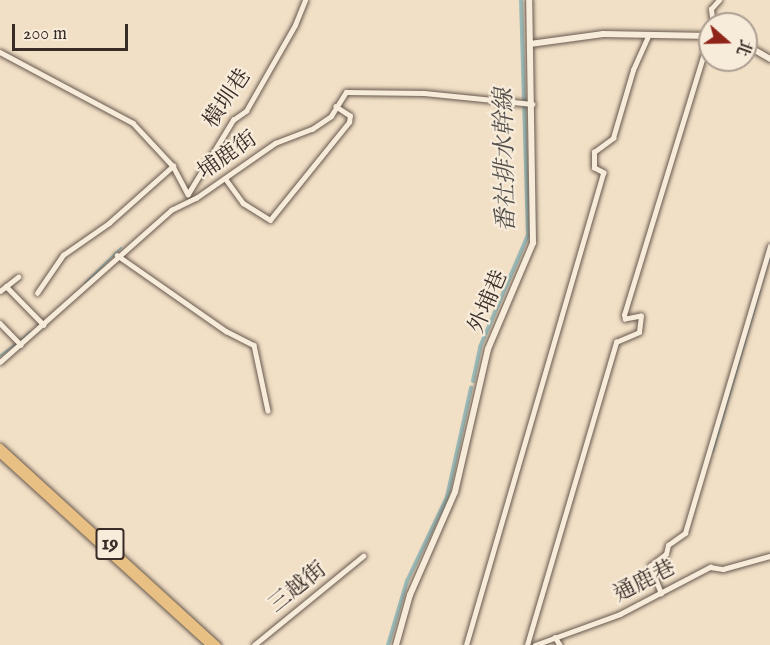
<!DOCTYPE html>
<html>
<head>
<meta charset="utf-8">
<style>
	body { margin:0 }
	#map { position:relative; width:770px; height:645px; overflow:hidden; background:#f2e0c6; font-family:"IM FELL English","Noto Serif TC",serif }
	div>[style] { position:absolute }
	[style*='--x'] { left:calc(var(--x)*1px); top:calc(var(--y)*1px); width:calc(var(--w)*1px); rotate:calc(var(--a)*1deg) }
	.stream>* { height:1.5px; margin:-0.75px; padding:0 0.75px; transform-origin:0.75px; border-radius:0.75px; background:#9cbcb9 }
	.canal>* { height:4px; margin:-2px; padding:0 2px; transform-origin:2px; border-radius:2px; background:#9cbcb9 }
	.roads { filter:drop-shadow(0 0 2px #67584e) drop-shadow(0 0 2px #67584e) }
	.street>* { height:4.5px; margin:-2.25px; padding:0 2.25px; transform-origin:2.25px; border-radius:2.25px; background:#f7ebda }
	.secondary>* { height:6px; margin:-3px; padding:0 3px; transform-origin:3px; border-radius:3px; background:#f7ebda }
	.primary>* { height:7px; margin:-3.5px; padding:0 3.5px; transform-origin:3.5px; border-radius:3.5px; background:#e9c083 }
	span { translate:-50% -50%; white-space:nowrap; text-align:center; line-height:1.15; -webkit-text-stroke:4.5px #f7ebda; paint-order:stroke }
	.shield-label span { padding:2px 4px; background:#f7ebda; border:2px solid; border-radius:4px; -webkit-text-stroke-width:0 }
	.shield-label { font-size:21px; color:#392b26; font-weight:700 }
	.street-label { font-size:22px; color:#392b26 }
	.water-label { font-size:24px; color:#524f4b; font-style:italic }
	.north { position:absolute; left:698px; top:12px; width:60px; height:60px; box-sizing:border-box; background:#f7ebda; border:2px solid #ab9e92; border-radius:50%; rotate:110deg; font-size:16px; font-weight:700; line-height:24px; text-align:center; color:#392b26 }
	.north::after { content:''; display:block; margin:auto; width:21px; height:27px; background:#8f2418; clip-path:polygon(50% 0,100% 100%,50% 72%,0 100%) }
	.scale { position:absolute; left:12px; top:24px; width:116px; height:27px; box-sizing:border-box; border:3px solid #392b26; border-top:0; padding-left:8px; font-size:18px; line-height:21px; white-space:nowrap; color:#392b26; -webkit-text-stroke:4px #f7ebda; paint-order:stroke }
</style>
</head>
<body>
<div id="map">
	<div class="stream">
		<div style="--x:85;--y:283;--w:50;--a:-44.2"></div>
		<div style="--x:761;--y:285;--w:28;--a:-72"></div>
		<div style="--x:20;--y:341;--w:13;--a:-42"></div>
		<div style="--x:0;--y:356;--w:20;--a:-37"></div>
		<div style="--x:713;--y:452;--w:168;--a:-73.7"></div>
	</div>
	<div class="canal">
		<div style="--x:473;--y:381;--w:35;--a:-78"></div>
		<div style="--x:480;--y:347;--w:122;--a:-66.8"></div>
		<div style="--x:528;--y:235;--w:235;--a:-91.7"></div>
		<div style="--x:388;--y:645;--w:67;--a:-73.5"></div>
		<div style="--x:407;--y:581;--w:93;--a:-64.5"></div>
		<div style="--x:447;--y:497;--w:112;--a:-77.6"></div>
	</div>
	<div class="roads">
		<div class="street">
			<div style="--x:713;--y:24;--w:15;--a:-98"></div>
			<div style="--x:711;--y:9;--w:12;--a:-48"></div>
			<div style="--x:0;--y:52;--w:151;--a:28.1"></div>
			<div style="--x:133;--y:123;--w:59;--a:47.1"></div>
			<div style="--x:173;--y:166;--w:32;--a:62"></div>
			<div style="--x:188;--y:194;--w:87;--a:-58.7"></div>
			<div style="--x:233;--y:120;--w:16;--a:-35"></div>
			<div style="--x:246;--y:111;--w:99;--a:-60.3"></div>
			<div style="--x:295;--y:25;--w:27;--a:-68"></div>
			<div style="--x:604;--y:173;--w:11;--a:-153"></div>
			<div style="--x:594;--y:168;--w:16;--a:-90"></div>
			<div style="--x:594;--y:152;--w:24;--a:-36"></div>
			<div style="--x:613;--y:138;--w:71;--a:-73.6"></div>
			<div style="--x:633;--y:70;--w:36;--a:-66"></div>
			<div style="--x:225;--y:178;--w:31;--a:54"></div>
			<div style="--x:243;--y:203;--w:32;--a:32"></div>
			<div style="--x:270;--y:220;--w:126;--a:-51.1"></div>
			<div style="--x:349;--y:122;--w:6;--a:-81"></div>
			<div style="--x:350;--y:116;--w:17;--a:-147"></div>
			<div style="--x:117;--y:255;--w:133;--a:34.9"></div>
			<div style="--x:226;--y:331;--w:31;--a:27"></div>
			<div style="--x:254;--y:345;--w:67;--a:78"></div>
			<div style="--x:6;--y:286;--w:54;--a:45.7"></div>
			<div style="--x:0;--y:291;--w:23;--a:-38"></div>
			<div style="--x:37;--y:293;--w:46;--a:-55.6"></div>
			<div style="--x:63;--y:255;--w:56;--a:-34.8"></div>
			<div style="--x:109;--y:223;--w:86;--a:-41.7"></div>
			<div style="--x:0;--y:323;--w:30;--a:46"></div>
			<div style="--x:0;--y:362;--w:229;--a:-41.6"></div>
			<div style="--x:171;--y:210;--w:28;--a:-26"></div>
			<div style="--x:196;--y:198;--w:96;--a:-34.8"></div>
			<div style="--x:275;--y:143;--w:40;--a:-21"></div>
			<div style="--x:312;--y:129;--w:23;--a:-34"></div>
			<div style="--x:331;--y:116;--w:28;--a:-58"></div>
			<div style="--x:346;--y:92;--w:78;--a:0.7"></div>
			<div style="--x:424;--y:93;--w:109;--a:5.8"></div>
			<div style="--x:661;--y:594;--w:30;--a:-111"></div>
			<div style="--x:650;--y:566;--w:20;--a:-37"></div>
			<div style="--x:666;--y:554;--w:9;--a:-77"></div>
			<div style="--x:668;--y:545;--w:21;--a:-35"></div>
			<div style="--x:685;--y:533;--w:299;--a:-73.5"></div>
			<div style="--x:555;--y:637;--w:9;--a:58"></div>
			<div style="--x:254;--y:645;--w:141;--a:-39.2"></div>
			<div style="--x:466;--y:645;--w:491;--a:-73.8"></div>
			<div style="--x:527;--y:645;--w:316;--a:-73.6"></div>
			<div style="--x:616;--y:342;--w:25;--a:-23"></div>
			<div style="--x:639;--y:332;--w:16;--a:-83"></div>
			<div style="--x:641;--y:316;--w:16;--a:169"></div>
			<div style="--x:625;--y:319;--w:4;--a:-104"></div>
			<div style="--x:624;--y:315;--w:294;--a:-73"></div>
			<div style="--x:535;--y:645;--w:90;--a:-20"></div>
			<div style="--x:620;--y:614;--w:102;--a:-27.6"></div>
			<div style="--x:710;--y:567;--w:13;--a:9"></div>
			<div style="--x:723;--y:569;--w:49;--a:-15.5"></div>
		</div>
		<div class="secondary">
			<div style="--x:530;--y:44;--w:74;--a:-7.8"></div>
			<div style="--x:603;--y:34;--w:107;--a:1.1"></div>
			<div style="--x:746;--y:45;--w:28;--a:30"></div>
			<div style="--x:396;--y:645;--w:52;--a:-74.4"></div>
			<div style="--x:410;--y:595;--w:112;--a:-66.4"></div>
			<div style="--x:455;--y:492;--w:147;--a:-77"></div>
			<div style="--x:488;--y:349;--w:115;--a:-67"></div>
			<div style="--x:533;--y:243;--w:243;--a:-90.9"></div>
		</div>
		<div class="primary">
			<div style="--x:0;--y:447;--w:294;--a:42.4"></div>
			<div style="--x:0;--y:454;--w:284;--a:42.3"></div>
		</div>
	</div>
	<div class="shield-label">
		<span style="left:110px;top:544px">19</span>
	</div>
	<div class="street-label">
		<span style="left:228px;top:99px;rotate:-56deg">橫圳巷</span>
		<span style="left:228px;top:156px;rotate:-35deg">埔鹿街</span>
		<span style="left:489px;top:302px;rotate:-67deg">外埔巷</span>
		<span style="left:645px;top:582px;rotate:-27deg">通鹿巷</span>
		<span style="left:298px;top:588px;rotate:-39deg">三越街</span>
	</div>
	<div class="water-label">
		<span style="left:506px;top:160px;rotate:-91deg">番社排水幹線</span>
	</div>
	<div class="north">北</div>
	<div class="scale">200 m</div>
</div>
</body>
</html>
